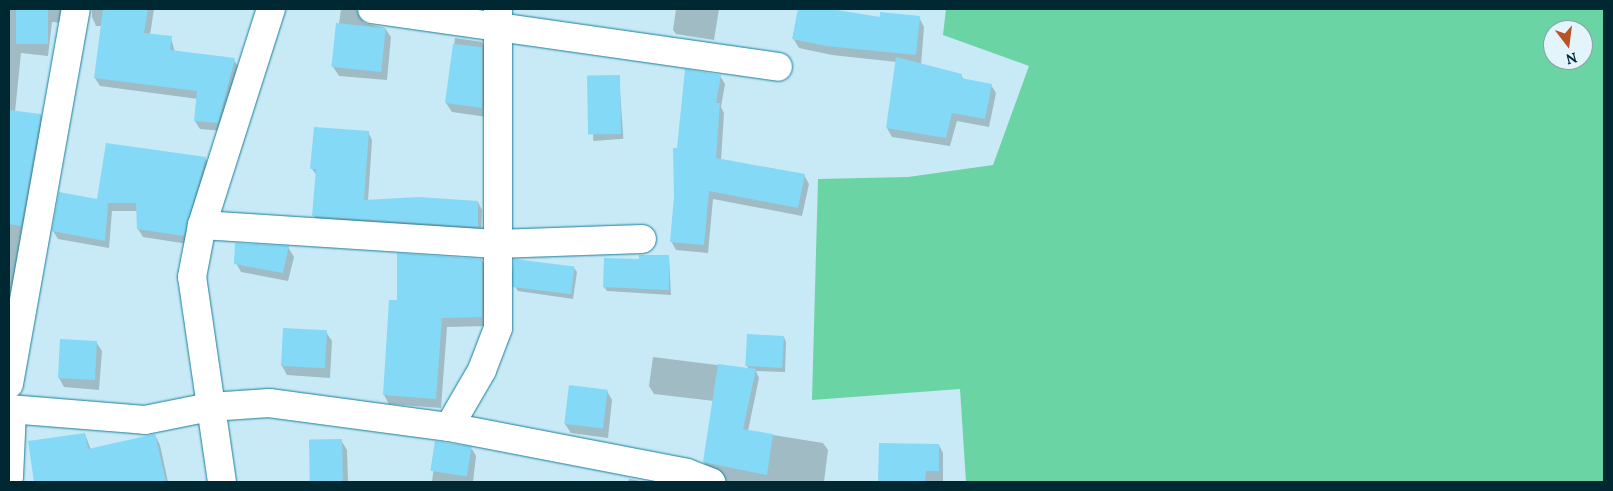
<!DOCTYPE html>
<html>
<head>
<meta charset="utf-8">
<style>
	body { margin:0 }
	#map { position:relative; width:1613px; height:491px; overflow:hidden; background:#c8eaf6; font-family:Lora,serif }
	div>[style] { position:absolute }
	[style*='--x'] { left:calc(var(--x)*1px); top:calc(var(--y)*1px); width:calc(var(--w)*1px); rotate:calc(var(--a)*1deg) }
	.green>* { inset:0; background:#6ad4a4 }
	.shadow>* { inset:0; background:#0003; transform-origin:0 0 }
	.building>* { inset:0; background:#84d9f6; transform-origin:0 0 }
	.roads { filter:drop-shadow(0 0 1px #157f9c) drop-shadow(0 0 1px #157f9c) }
	.street>* { height:28px; margin:-14px; padding:0 14px; transform-origin:14px; border-radius:14px; background:#fff }
	span { translate:-50% -50%; white-space:nowrap; text-align:center; line-height:1.15; -webkit-text-stroke:4.5px #e3f4fa; paint-order:stroke }
	.frame { position:absolute; inset:0; border:10px solid #002833; pointer-events:none }
	.north { position:absolute; left:1543px; top:20px; width:50px; height:50px; box-sizing:border-box; background:#e3f4fa; border:1px solid #88a2aa; border-radius:50%; rotate:165deg; font-size:14px; font-weight:700; line-height:20px; text-align:center; color:#002833 }
	.north::after { content:''; display:block; margin:auto; width:18px; height:22px; background:#b95327; clip-path:polygon(50% 0,100% 100%,50% 72%,0 100%) }
</style>
</head>
<body>
<div id="map">
	<div class="green">
		<div style="clip-path:polygon(evenodd,946px 9px,1604px 9px,1604px 482px,966px 482px,960px 389px,812px 400px,818px 179px,908px 177px,993px 165px,1029px 66px,943px 35px,946px 9px,1553px 30px,1583px 30px,1583px 60px,1553px 60px,1553px 30px)"></div>
	</div>
	<div class="shadow">
		<div style="clip-path:polygon(9px 9px,68px 9px,64px 23px,52px 22px,48px 56px,21px 53px,15px 112px,41px 115px,45px 124px,9px 312px)"></div>
		<div style="clip-path:polygon(92px 9px,154px 9px,150px 35px,171px 38px,175px 52px,234px 60px,239px 68px,223px 131px,200px 129px,195px 121px,198px 99px,100px 86px,95px 78px,102px 26px,96px 26px,92px 17px)"></div>
		<div style="clip-path:polygon(341px 9px,367px 9px,361px 16px,364px 23px,385px 28px,391px 37px,387px 80px,339px 76px,333px 67px)"></div>
		<div style="clip-path:polygon(462px 9px,486px 9px,485px 13px)"></div>
		<div style="clip-path:polygon(676px 9px,719px 9px,714px 40px,676px 34px,673px 30px)"></div>
		<div style="clip-path:polygon(799px 9px,824px 9px,881px 19px,919px 17px,924px 27px,921px 65px,961px 75px,964px 80px,991px 85px,996px 93px,989px 127px,957px 121px,950px 146px,892px 137px,887px 128px,897px 62px,832px 55px,799px 48px,793px 38px)"></div>
		<div style="clip-path:polygon(455px 38px,482px 42px,487px 51px,487px 117px,452px 112px,446px 103px)"></div>
		<div style="left:619px;top:76px;width:63px;height:30px;rotate:86deg"></div>
		<div style="clip-path:polygon(720px 76px,725px 84px,721px 107px,724px 113px,721px 160px,804px 175px,809px 184px,802px 216px,713px 199px,708px 253px,676px 250px,671px 241px,678px 149px)"></div>
		<div style="clip-path:polygon(368px 132px,372px 140px,368px 201px,478px 202px,482px 210px,481px 235px,318px 224px,314px 216px,317px 176px,312px 169px)"></div>
		<div style="clip-path:polygon(205px 158px,210px 166px,188px 244px,143px 237px,138px 229px,137px 211px,112px 211px,109px 248px,58px 239px,53px 231px,98px 201px)"></div>
		<div style="clip-path:polygon(288px 247px,294px 257px,288px 281px,241px 272px,236px 263px)"></div>
		<div style="clip-path:polygon(669px 256px,671px 295px,607px 291px,604px 287px,641px 260px)"></div>
		<div style="clip-path:polygon(482px 260px,487px 269px,487px 326px,447px 327px,441px 408px,389px 404px,384px 395px,398px 301px)"></div>
		<div style="clip-path:polygon(574px 268px,577px 272px,573px 299px,518px 291px,515px 287px)"></div>
		<div style="clip-path:polygon(326px 332px,332px 341px,330px 378px,287px 375px,282px 366px)"></div>
		<div style="clip-path:polygon(784px 337px,786px 342px,785px 372px,756px 371px,759px 378px,748px 431px,823px 443px,828px 450px,824px 482px,726px 482px,725px 478px,708px 470px,704px 462px,714px 401px,654px 394px,649px 386px,653px 357px,749px 369px,747px 366px)"></div>
		<div style="clip-path:polygon(96px 342px,102px 351px,99px 390px,64px 387px,59px 378px)"></div>
		<div style="clip-path:polygon(607px 391px,612px 400px,608px 438px,571px 433px,565px 424px)"></div>
		<div style="clip-path:polygon(85px 434px,91px 450px,155px 435px,160px 445px,168px 482px,36px 482px,30px 442px)"></div>
		<div style="clip-path:polygon(341px 440px,347px 450px,348px 482px,312px 482px,311px 441px)"></div>
		<div style="clip-path:polygon(437px 442px,472px 449px,476px 456px,473px 482px,432px 482px)"></div>
		<div style="clip-path:polygon(880px 444px,939px 445px,943px 453px,943px 482px,879px 482px)"></div>
		<div style="clip-path:polygon(629px 479px,646px 482px,628px 482px)"></div>
	</div>
	<div class="building">
		<div style="left:16px;top:9px;width:32px;height:35px"></div>
		<div style="clip-path:polygon(103px 9px,148px 9px,144px 33px,172px 36px,170px 50px,235px 58px,218px 123px,194px 121px,197px 91px,94px 78px)"></div>
		<div style="clip-path:polygon(798px 9px,831px 9px,880px 17px,880px 12px,920px 16px,916px 55px,826px 46px,792px 39px)"></div>
		<div style="left:336px;top:23px;width:50px;height:44px;rotate:6deg"></div>
		<div style="clip-path:polygon(453px 44px,482px 47px,482px 108px,445px 103px)"></div>
		<div style="clip-path:polygon(896px 57px,962px 74px,961px 78px,992px 84px,985px 119px,952px 113px,946px 138px,886px 128px)"></div>
		<div style="clip-path:polygon(685px 69px,721px 75px,716px 103px,720px 103px,716px 158px,805px 174px,798px 208px,709px 191px,704px 245px,670px 242px,674px 197px,673px 148px,677px 148px)"></div>
		<div style="left:620px;top:75px;width:59px;height:33px;rotate:89deg"></div>
		<div style="clip-path:polygon(9px 110px,41px 114px,21px 226px,9px 224px)"></div>
		<div style="clip-path:polygon(314px 127px,369px 131px,364px 200px,419px 197px,478px 201px,478px 227px,312px 216px,316px 169px,310px 169px)"></div>
		<div style="clip-path:polygon(106px 143px,206px 157px,184px 236px,137px 229px,136px 203px,108px 203px,105px 241px,52px 231px,59px 192px,97px 199px)"></div>
		<div style="clip-path:polygon(235px 243px,289px 246px,283px 273px,234px 264px)"></div>
		<div style="clip-path:polygon(397px 253px,482px 259px,482px 317px,442px 318px,436px 399px,383px 395px,389px 300px,397px 300px)"></div>
		<div style="clip-path:polygon(639px 255px,669px 255px,669px 290px,603px 287px,604px 258px,639px 259px)"></div>
		<div style="left:514px;top:259px;width:61px;height:28px;rotate:7deg"></div>
		<div style="left:283px;top:328px;width:44px;height:38px;rotate:3deg"></div>
		<div style="left:747px;top:334px;width:37px;height:32px;rotate:3deg"></div>
		<div style="left:60px;top:339px;width:37px;height:39px;rotate:3deg"></div>
		<div style="clip-path:polygon(718px 364px,756px 369px,743px 429px,773px 434px,767px 475px,703px 462px)"></div>
		<div style="left:569px;top:385px;width:39px;height:39px;rotate:7deg"></div>
		<div style="clip-path:polygon(85px 433px,88px 449px,155px 434px,166px 482px,34px 482px,28px 441px)"></div>
		<div style="left:342px;top:439px;width:43px;height:33px;rotate:89deg"></div>
		<div style="left:435px;top:441px;width:37px;height:30px;rotate:9deg"></div>
		<div style="clip-path:polygon(879px 443px,939px 444px,939px 471px,926px 471px,925px 482px,878px 482px)"></div>
	</div>
	<div class="roads">
		<div class="street">
			<div style="--x:372;--y:9;--w:410;--a:8.1"></div>
			<div style="--x:202;--y:225;--w:295;--a:3.7"></div>
			<div style="--x:496;--y:244;--w:146;--a:-2"></div>
			<div style="--x:9;--y:384;--w:381;--a:-79.9"></div>
			<div style="--x:9;--y:409;--w:136;--a:4.6"></div>
			<div style="--x:145;--y:420;--w:66;--a:-11.3"></div>
			<div style="--x:210;--y:407;--w:59;--a:-3.9"></div>
			<div style="--x:269;--y:403;--w:182;--a:7.6"></div>
			<div style="--x:449;--y:427;--w:242;--a:10.9"></div>
			<div style="--x:687;--y:473;--w:26;--a:21"></div>
			<div style="--x:449;--y:427;--w:66;--a:-59.9"></div>
			<div style="--x:482;--y:370;--w:45;--a:-69.1"></div>
			<div style="--x:498;--y:328;--w:319;--a:-90"></div>
			<div style="--x:9;--y:477;--w:67;--a:-87.4"></div>
			<div style="--x:222;--y:482;--w:207;--a:-98.3"></div>
			<div style="--x:192;--y:277;--w:53;--a:-79.1"></div>
			<div style="--x:202;--y:225;--w:227;--a:-72.3"></div>
		</div>
	</div>
	<div class="frame"></div>
	<div class="north">N</div>
</div>
</body>
</html>
